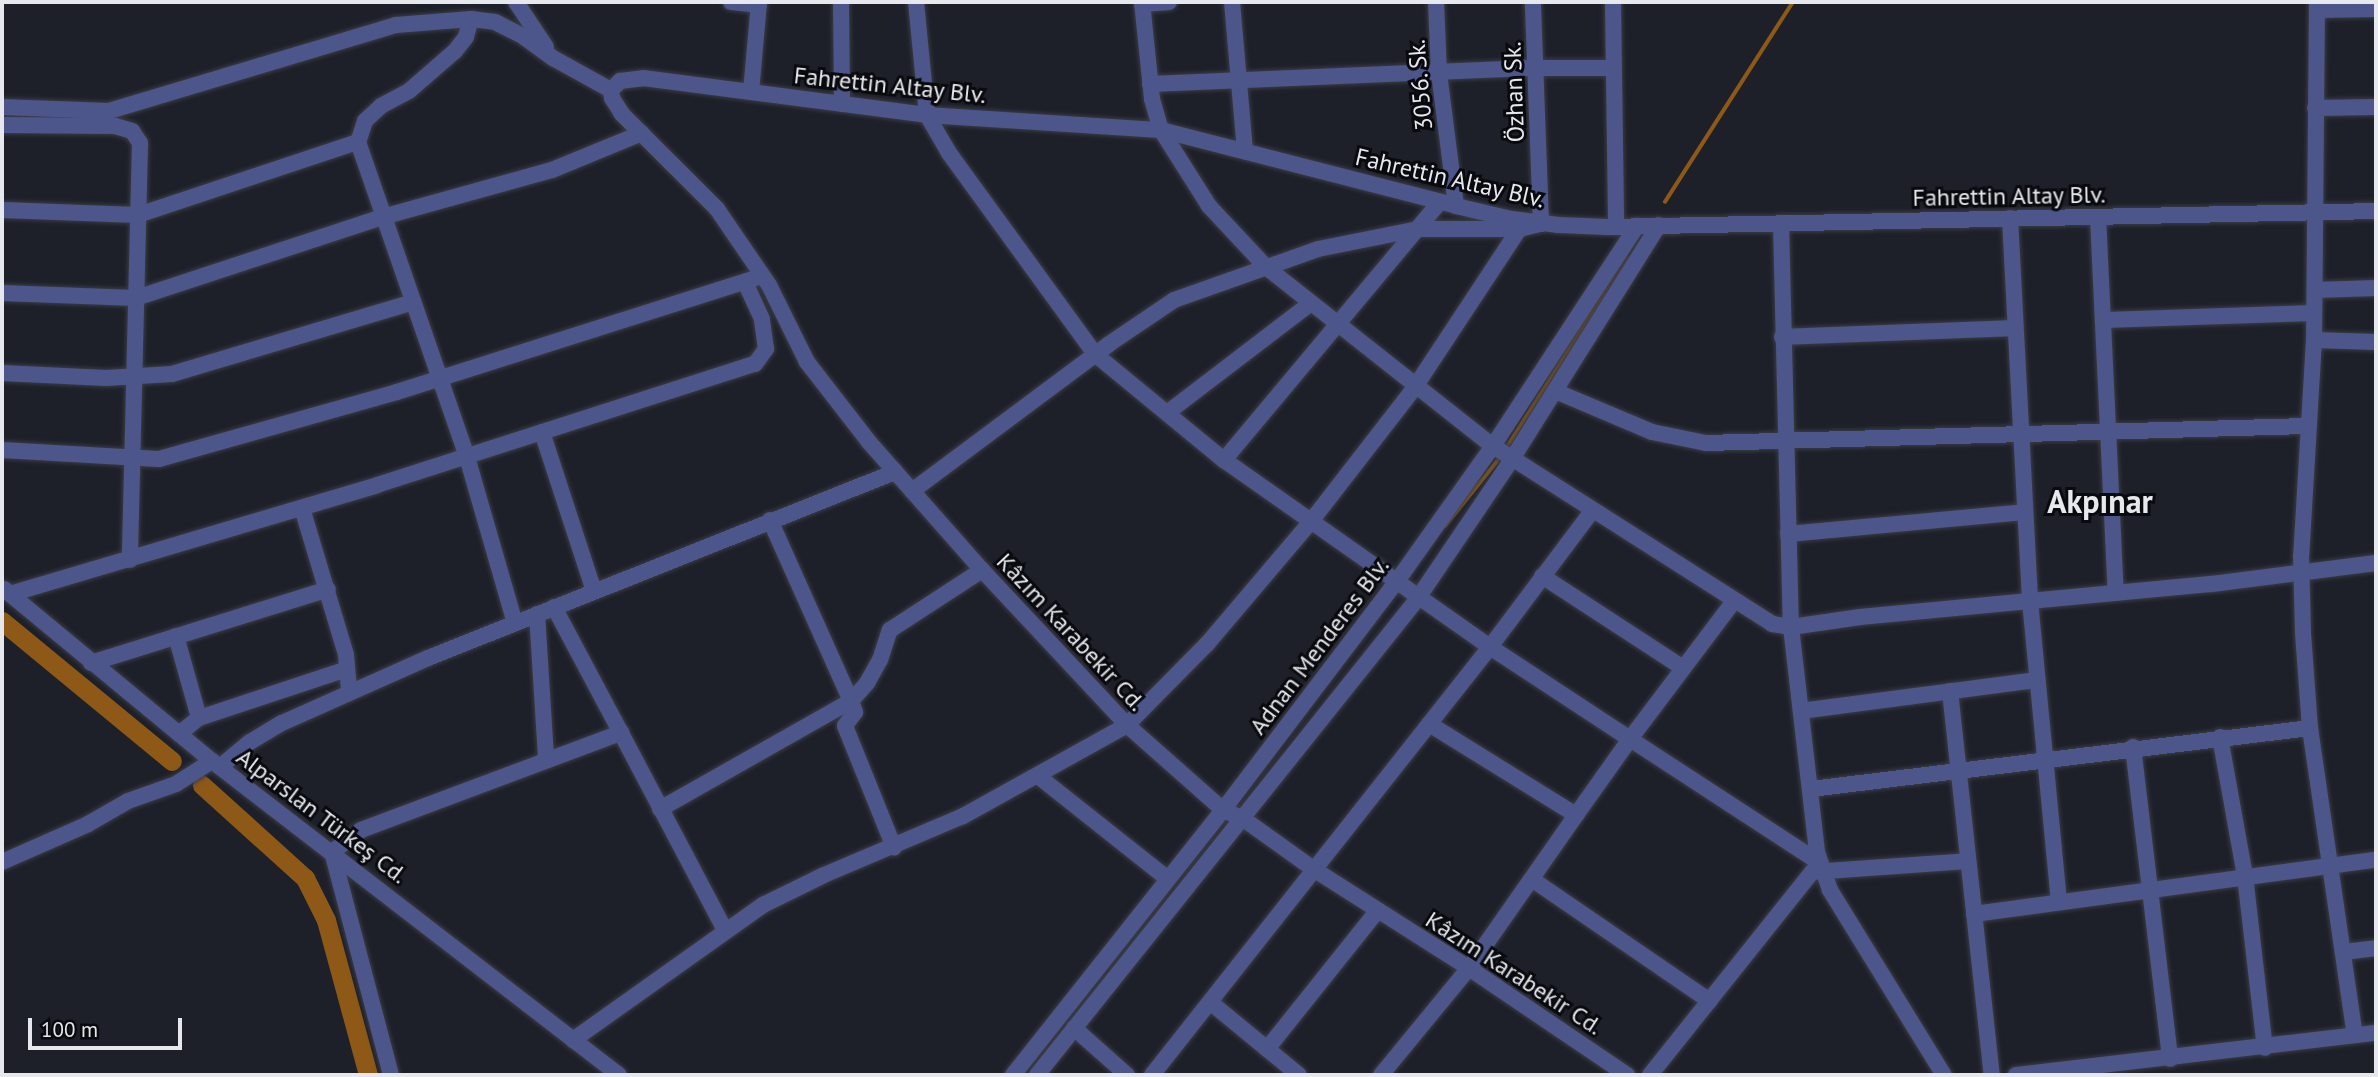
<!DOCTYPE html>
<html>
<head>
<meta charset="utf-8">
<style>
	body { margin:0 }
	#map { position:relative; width:2378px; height:1077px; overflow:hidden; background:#1e2029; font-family:"PT Sans",sans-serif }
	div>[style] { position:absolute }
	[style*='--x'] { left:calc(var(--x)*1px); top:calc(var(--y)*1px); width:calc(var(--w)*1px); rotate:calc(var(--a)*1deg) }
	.stream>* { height:3.5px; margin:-1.75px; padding:0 1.75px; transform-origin:1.75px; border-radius:1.75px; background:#8e5917 }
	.river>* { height:19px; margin:-9.5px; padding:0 9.5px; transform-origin:9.5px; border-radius:9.5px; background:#8e5917 }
	.roads { filter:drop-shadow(0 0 2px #3a3c45) drop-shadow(0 0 2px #3a3c45) }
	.minor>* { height:16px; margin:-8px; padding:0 8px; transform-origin:8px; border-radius:8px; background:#4d568a }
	span { translate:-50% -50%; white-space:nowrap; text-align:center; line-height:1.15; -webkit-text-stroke:6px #090a0e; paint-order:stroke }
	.street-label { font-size:24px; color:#e6e8ee }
	.district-label { font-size:32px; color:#e6e8ee; font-weight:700 }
	.frame { position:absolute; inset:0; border:4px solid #e6e8ee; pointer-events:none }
	.scale { position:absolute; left:28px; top:1018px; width:154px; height:32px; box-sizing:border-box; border:4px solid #e6e8ee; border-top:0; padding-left:9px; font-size:21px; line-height:24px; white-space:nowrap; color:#e6e8ee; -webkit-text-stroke:5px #090a0e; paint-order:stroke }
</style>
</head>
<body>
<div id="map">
	<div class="stream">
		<div style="--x:1665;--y:202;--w:237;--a:-57.4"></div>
		<div style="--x:1507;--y:447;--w:225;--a:-57.7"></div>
		<div style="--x:1445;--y:526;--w:86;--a:-51.1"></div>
	</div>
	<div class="river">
		<div style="--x:2;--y:621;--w:220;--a:39.5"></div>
		<div style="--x:202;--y:785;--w:139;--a:42.1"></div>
		<div style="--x:305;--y:878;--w:47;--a:63.4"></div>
		<div style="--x:326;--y:920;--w:161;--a:74.8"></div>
	</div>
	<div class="roads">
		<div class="minor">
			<div style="--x:516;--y:2;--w:54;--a:56.3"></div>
			<div style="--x:731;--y:2;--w:28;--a:6"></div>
			<div style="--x:841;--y:2;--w:102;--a:89.4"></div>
			<div style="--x:916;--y:2;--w:114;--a:84.4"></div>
			<div style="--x:927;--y:115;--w:44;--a:59.9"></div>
			<div style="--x:949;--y:153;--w:250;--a:54"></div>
			<div style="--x:1096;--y:355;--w:166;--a:39.4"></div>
			<div style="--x:1224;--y:460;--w:325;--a:35.1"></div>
			<div style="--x:1490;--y:647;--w:168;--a:33.3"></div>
			<div style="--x:1630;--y:739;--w:93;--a:125.4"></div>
			<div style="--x:1576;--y:815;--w:173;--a:-148.2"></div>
			<div style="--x:1142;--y:2;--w:98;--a:84.1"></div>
			<div style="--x:1152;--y:99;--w:32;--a:74"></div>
			<div style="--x:1161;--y:130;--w:90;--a:57.7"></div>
			<div style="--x:1209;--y:206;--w:83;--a:46.9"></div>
			<div style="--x:1266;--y:267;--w:289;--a:38.3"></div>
			<div style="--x:1493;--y:446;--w:331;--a:32.5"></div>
			<div style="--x:1772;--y:624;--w:19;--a:9"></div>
			<div style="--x:1791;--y:627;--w:70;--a:-8.2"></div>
			<div style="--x:1860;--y:617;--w:354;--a:-5.4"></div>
			<div style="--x:2212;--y:584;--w:165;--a:-7.3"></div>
			<div style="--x:1232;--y:2;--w:150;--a:85"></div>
			<div style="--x:1436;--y:2;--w:71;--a:87.6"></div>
			<div style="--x:1439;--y:73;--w:134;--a:82.7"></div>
			<div style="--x:1613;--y:2;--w:224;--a:89.2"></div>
			<div style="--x:2317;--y:2;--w:338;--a:90.5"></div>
			<div style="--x:2314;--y:340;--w:216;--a:93.4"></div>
			<div style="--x:2301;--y:556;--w:77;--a:88.5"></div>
			<div style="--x:2303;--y:633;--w:95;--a:85.8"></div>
			<div style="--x:2310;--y:728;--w:310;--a:81.7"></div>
			<div style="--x:1142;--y:4;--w:27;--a:-4"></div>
			<div style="--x:2317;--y:10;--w:59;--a:-1"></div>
			<div style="--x:471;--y:19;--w:19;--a:106"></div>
			<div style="--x:466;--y:37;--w:18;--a:128"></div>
			<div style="--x:455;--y:51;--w:61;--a:139"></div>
			<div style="--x:409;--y:91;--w:32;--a:152"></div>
			<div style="--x:381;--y:106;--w:22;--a:137"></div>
			<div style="--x:365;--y:121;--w:22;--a:108"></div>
			<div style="--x:358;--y:142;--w:333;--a:70.9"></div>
			<div style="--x:467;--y:457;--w:173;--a:73.9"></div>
			<div style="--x:1150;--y:84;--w:386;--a:-2.4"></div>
			<div style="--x:1536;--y:68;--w:77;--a:0"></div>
			<div style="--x:611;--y:90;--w:13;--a:-45"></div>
			<div style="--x:620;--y:81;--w:23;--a:-7"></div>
			<div style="--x:643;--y:78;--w:286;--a:7.4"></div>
			<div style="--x:927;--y:115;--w:234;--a:3.7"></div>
			<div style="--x:1161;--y:130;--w:305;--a:14.4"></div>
			<div style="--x:1456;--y:206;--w:57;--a:13.1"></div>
			<div style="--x:1512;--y:219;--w:47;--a:7.3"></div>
			<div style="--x:1559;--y:225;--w:49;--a:2.3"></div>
			<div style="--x:1608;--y:227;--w:768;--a:-1.19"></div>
			<div style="--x:611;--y:90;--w:8;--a:83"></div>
			<div style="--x:612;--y:98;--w:19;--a:58"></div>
			<div style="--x:622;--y:114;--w:134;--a:45"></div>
			<div style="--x:717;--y:209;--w:92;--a:55.6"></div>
			<div style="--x:769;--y:285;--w:86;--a:63.7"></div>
			<div style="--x:807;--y:362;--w:101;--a:52.2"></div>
			<div style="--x:869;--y:442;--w:171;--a:48.6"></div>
			<div style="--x:982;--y:570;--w:212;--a:46.9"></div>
			<div style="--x:1127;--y:725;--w:128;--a:41.5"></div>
			<div style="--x:1223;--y:810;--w:21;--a:23"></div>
			<div style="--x:1242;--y:818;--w:90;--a:35.5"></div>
			<div style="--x:1315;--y:870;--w:183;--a:32.5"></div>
			<div style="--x:1469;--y:968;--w:191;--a:34.1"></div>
			<div style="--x:751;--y:92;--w:90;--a:-84.9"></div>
			<div style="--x:2;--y:107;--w:107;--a:2.1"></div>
			<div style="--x:109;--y:111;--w:300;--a:-16.7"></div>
			<div style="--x:396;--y:25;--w:75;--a:-4.6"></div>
			<div style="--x:471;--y:19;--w:24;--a:7"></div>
			<div style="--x:495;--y:22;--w:33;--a:27"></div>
			<div style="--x:524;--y:37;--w:36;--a:36"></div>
			<div style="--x:553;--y:58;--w:66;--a:28.9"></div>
			<div style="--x:2315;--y:108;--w:61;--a:-0.9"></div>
			<div style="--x:2;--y:125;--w:113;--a:0.5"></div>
			<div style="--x:115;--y:126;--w:18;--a:16"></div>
			<div style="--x:132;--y:131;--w:14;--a:56"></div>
			<div style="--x:140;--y:143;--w:417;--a:91.4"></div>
			<div style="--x:2;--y:210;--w:136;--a:2.1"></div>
			<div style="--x:138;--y:215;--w:232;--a:-18.4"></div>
			<div style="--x:2098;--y:217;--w:376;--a:87.3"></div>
			<div style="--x:2010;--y:218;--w:384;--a:87"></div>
			<div style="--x:2030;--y:601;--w:302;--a:84.5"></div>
			<div style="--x:1781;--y:223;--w:404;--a:88.6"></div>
			<div style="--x:1791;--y:627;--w:226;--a:83.4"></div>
			<div style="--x:1817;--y:852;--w:40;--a:71.1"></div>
			<div style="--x:1830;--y:890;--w:217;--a:58.4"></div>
			<div style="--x:2315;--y:290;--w:61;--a:-1.9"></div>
			<div style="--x:2;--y:293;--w:134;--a:2.1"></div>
			<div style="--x:136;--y:298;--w:263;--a:-18.2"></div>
			<div style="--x:386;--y:216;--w:172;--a:-15.5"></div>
			<div style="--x:552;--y:170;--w:97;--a:-22.3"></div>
			<div style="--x:2104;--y:320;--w:210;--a:-1.9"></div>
			<div style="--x:1782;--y:337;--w:233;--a:-2.2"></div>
			<div style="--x:2314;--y:340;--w:62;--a:1.8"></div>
			<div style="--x:2;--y:373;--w:104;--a:2.8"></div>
			<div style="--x:106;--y:378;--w:66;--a:-3.5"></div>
			<div style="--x:172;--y:374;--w:252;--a:-16.6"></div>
			<div style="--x:1555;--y:391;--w:105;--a:22.9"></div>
			<div style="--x:1652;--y:432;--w:55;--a:11.5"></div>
			<div style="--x:1706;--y:443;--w:602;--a:-1.62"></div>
			<div style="--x:1167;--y:413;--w:181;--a:-37.4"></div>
			<div style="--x:542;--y:432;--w:167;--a:71.9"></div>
			<div style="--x:2;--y:450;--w:157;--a:3.3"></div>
			<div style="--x:159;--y:459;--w:247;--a:-15.7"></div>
			<div style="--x:397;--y:392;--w:374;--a:-17.6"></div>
			<div style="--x:1224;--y:460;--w:336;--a:-50.1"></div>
			<div style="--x:912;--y:491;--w:246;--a:-36.7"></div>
			<div style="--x:1109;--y:344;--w:78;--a:-34.1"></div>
			<div style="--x:1174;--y:300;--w:153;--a:-19.5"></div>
			<div style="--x:1318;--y:249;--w:102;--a:-11.3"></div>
			<div style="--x:1418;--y:229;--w:101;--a:0"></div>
			<div style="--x:1519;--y:229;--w:23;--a:-13"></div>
			<div style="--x:1541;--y:224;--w:222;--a:-92.1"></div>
			<div style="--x:302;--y:508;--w:153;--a:73.3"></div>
			<div style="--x:346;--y:655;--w:38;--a:85"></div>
			<div style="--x:770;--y:520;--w:198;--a:65.9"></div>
			<div style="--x:851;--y:701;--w:12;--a:70"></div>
			<div style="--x:855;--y:712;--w:17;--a:126"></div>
			<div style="--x:845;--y:726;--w:131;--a:68"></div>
			<div style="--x:1788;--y:534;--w:237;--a:-5.3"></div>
			<div style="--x:1542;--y:576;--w:168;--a:33.1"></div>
			<div style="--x:4;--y:589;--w:270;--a:39.6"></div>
			<div style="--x:212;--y:761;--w:514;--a:37.65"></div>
			<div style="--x:10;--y:594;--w:383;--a:-16.5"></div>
			<div style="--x:377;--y:485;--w:397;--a:-17.8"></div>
			<div style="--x:755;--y:364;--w:19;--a:-54"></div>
			<div style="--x:766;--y:349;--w:30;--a:-98"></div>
			<div style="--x:762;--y:319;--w:41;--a:-114.7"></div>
			<div style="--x:1734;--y:601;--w:173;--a:127"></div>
			<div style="--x:1630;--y:739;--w:225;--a:33.1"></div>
			<div style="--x:554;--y:607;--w:143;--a:62"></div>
			<div style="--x:537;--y:614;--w:145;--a:86.4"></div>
			<div style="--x:176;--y:636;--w:85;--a:74.3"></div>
			<div style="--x:91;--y:663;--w:248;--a:-17.3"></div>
			<div style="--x:1950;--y:691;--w:386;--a:83.8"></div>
			<div style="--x:1801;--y:711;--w:238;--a:-7.5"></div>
			<div style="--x:179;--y:734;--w:26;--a:-39"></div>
			<div style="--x:199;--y:718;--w:156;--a:-18.3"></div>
			<div style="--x:2220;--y:737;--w:141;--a:79.8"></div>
			<div style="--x:2245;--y:876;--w:173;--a:83.4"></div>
			<div style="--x:2133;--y:747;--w:314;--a:83.2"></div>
			<div style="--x:220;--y:767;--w:39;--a:-40"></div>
			<div style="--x:250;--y:742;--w:37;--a:-31"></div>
			<div style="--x:282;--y:723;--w:160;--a:-24"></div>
			<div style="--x:428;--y:658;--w:503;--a:-21.72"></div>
			<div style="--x:1038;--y:776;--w:166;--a:38.4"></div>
			<div style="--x:1811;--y:789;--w:503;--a:-6.97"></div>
			<div style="--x:660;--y:809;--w:219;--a:-29.5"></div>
			<div style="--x:851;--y:701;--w:24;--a:-48"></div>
			<div style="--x:867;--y:683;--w:26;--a:-61"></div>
			<div style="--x:880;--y:660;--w:32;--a:-72"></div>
			<div style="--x:890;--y:630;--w:110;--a:-33.1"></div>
			<div style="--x:2;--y:862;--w:94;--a:-23.8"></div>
			<div style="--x:88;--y:824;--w:46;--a:-29.9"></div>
			<div style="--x:128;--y:801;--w:51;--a:-19.5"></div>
			<div style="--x:176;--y:784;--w:43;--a:-32.6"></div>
			<div style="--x:1533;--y:880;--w:214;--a:34.4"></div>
			<div style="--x:1974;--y:914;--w:406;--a:-7.7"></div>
			<div style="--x:2344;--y:952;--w:32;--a:-7"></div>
			<div style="--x:1210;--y:1002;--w:115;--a:39.4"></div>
			<div style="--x:1074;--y:1028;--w:71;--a:41.6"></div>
			<div style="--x:573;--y:1040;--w:233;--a:-35.4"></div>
			<div style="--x:763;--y:905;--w:68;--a:-26.2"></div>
			<div style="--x:824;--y:875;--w:151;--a:-23"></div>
			<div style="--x:963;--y:816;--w:188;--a:-29"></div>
			<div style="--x:1127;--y:725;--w:114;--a:-45.4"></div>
			<div style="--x:1207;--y:644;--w:162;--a:-49.7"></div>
			<div style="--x:1312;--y:520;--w:168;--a:-52.2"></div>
			<div style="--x:1415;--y:387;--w:189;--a:-56.6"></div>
			<div style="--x:1267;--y:1049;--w:176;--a:-51.4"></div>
			<div style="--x:391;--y:1075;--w:231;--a:-104.8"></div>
			<div style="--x:332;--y:852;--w:36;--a:-37"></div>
			<div style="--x:361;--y:830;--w:278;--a:-20.5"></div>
			<div style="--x:621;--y:733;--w:223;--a:62.2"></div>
			<div style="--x:1013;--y:1075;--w:338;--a:-51.6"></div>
			<div style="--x:1223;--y:810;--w:288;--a:-52.8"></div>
			<div style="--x:1397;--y:581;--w:166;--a:-54.6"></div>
			<div style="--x:1493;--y:446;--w:263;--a:-56.8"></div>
			<div style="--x:1037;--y:1075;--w:610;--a:-51.38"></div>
			<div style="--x:1418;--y:598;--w:168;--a:-55.9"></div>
			<div style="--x:1512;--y:459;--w:276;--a:-57.9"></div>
			<div style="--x:1152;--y:1075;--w:545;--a:-51.7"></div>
			<div style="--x:1490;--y:647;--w:170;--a:-53.1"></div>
			<div style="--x:1381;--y:1075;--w:139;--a:-50.6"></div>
			<div style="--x:1469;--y:968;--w:187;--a:-55"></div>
			<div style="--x:1650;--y:1075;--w:260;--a:-51.4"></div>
			<div style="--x:1812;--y:872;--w:156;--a:-4"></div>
			<div style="--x:2016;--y:1075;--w:362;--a:-6.7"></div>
		</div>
	</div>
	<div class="street-label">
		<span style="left:890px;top:85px;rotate:6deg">Fahrettin Altay Blv.</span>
		<span style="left:1420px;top:85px;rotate:-95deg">3056. Sk.</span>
		<span style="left:1514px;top:92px;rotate:-92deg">Özhan Sk.</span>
		<span style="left:1450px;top:178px;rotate:13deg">Fahrettin Altay Blv.</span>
		<span style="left:2009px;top:196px;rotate:-1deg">Fahrettin Altay Blv.</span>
		<span style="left:1071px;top:632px;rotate:47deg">Kâzım Karabekir Cd.</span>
		<span style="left:1319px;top:646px;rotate:-53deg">Adnan Menderes Blv.</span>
		<span style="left:322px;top:816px;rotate:37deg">Alparslan Türkeş Cd.</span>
		<span style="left:1514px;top:973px;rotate:33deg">Kâzım Karabekir Cd.</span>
	</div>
	<div class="district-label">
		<span style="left:2100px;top:501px">Akpınar</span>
	</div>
	<div class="frame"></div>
	<div class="scale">100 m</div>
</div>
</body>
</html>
